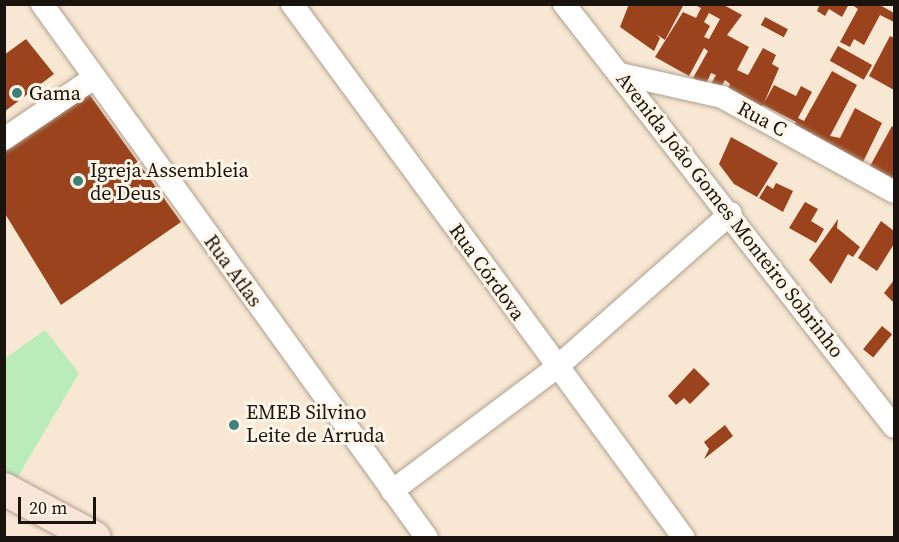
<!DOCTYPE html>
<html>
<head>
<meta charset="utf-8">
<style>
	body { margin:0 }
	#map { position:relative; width:899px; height:542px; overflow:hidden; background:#f7e7d3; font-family:"Source Serif 4",serif }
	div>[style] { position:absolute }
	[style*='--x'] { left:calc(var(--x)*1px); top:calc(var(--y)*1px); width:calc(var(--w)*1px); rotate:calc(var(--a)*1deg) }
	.green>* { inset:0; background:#b9ecb9 }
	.building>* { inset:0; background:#9a431c; transform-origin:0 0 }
	.roads { filter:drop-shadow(0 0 2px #b0a18f) drop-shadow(0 0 2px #b0a18f) }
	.street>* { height:22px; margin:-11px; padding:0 11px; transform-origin:11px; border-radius:11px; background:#fff }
	.secondary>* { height:32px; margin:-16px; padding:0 16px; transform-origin:16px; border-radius:16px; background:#f8e4d9 }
	.dots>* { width:16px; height:16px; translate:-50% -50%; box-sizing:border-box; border:3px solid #fff5e9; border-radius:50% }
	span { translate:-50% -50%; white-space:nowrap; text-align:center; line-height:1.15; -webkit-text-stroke:6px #fff5e9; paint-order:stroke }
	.poi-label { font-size:20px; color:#19140d }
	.left { translate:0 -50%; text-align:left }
	.street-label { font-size:20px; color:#19140d }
	.frame { position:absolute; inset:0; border:6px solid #19140d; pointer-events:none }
	.scale { position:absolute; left:18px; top:497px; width:78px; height:27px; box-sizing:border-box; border:3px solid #19140d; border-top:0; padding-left:8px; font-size:18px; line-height:21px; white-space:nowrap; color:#19140d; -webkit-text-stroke:4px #fff5e9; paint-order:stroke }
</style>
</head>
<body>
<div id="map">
	<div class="green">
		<div style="clip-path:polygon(45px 330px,79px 373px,13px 485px,5px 481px,4px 359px)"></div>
	</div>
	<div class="building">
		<div style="clip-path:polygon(629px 4px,684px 4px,665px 40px,656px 34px,660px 38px,654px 51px,620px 27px)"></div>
		<div style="clip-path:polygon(evenodd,693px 4px,722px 4px,742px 15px,727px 35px,749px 47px,737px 70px,748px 75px,763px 48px,776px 55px,772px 64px,779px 68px,764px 103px,774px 85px,796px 96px,801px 86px,812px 92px,798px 118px,804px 121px,832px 71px,857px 85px,830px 136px,840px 138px,855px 108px,882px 123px,862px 164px,792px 129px,796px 122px,763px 105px,759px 112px,725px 94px,730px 84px,725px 80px,719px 91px,710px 86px,716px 75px,711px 73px,706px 84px,693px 78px,708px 51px,704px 48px,689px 76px,655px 57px,683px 12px,696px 18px,701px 8px,693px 4px,709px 13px,720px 19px,709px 39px,704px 37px,710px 26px,704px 22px,709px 13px)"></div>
		<div style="clip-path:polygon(820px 4px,849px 4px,842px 17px,829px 9px,825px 16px,817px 11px)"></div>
		<div style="clip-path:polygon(851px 4px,878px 4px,894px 13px,894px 22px,880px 15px,864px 45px,854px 39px,850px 47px,840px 42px,858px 9px)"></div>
		<div style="left:765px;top:17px;width:26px;height:9px;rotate:28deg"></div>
		<div style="clip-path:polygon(890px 36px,894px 38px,894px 90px,869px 76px)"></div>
		<div style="clip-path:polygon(26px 39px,54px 74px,4px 112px,4px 55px)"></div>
		<div style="left:838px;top:46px;width:39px;height:17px;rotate:29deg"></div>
		<div style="clip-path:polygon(89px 94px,181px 222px,61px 305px,4px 212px,4px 151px)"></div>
		<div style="clip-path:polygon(892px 126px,894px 128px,894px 182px,869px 168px)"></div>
		<div style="clip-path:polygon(731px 137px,778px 163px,757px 197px,734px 184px,719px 164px)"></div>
		<div style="clip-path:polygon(776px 183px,793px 191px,783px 212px,759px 198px,767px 185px,773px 189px)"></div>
		<div style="clip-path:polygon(805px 202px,818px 209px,811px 221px,824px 229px,816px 243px,789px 228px)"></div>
		<div style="clip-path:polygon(838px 219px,837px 228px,860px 247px,853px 257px,848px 254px,831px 284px,809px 260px)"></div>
		<div style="clip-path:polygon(881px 221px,894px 231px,894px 244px,877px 271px,858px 258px)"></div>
		<div style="clip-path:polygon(894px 280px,894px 303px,884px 293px)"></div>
		<div style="left:882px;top:326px;width:13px;height:30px;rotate:39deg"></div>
		<div style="clip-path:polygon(694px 368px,710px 384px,690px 404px,684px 398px,676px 405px,668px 396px)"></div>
		<div style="clip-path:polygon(725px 425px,733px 436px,704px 459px,709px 449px,704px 442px)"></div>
	</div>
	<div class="roads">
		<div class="street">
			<div style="--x:42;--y:4;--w:658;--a:54.21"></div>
			<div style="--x:292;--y:4;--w:662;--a:53.72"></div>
			<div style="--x:564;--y:4;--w:536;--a:52.04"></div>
			<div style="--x:620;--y:74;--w:105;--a:12.7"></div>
			<div style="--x:722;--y:97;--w:196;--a:28.9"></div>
			<div style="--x:4;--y:139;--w:109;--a:-34.1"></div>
			<div style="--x:392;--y:491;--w:206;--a:-36.9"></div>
			<div style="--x:557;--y:367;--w:232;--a:-41.5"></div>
		</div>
		<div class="secondary">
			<div style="--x:4;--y:489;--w:103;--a:28.3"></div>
		</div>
	</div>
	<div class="dots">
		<div style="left:17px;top:93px;background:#3d8276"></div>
		<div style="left:78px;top:181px;background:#3d8276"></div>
		<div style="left:234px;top:425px;background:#3d8276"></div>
	</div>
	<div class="poi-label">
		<span class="left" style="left:29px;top:93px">Gama</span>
		<span class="left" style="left:90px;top:182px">Igreja Assembleia<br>de Deus</span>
		<span class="left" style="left:246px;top:424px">EMEB Silvino<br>Leite de Arruda</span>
	</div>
	<div class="street-label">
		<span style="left:762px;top:119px;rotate:28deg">Rua C</span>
		<span style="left:730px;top:215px;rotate:52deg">Avenida João Gomes Monteiro Sobrinho</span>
		<span style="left:233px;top:271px;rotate:54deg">Rua Atlas</span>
		<span style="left:487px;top:272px;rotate:54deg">Rua Córdova</span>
	</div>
	<div class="frame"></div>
	<div class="scale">20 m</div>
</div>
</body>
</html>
